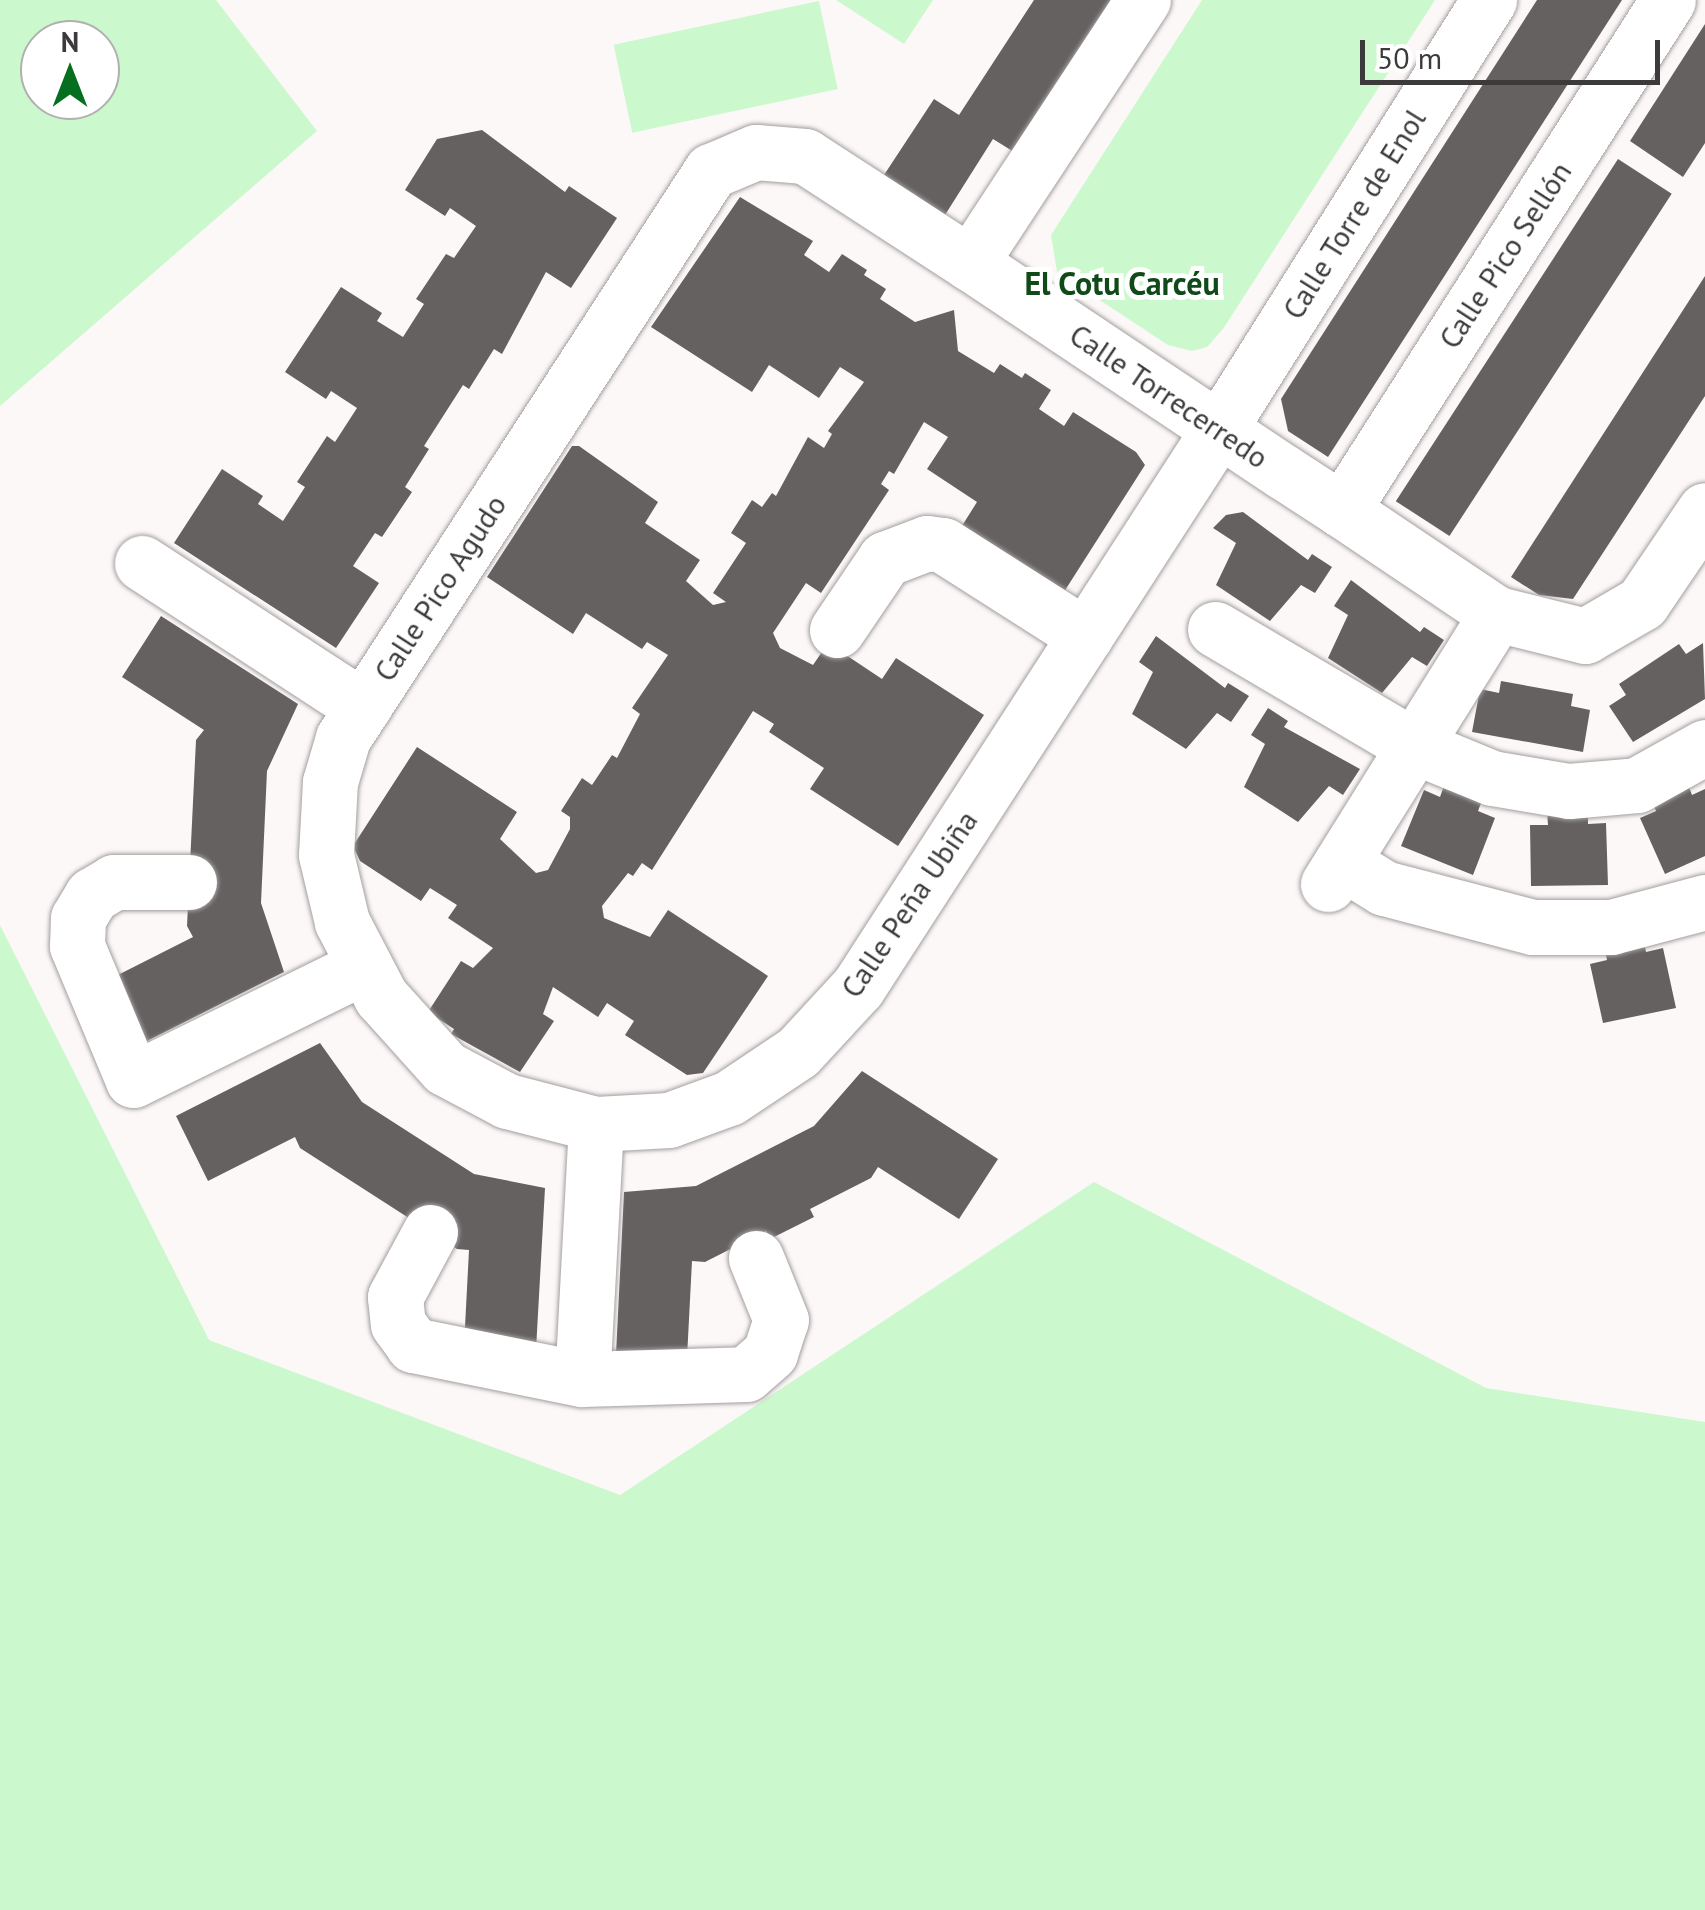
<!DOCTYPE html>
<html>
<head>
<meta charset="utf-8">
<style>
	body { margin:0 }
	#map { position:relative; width:1705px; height:1910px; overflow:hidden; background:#fdf8f8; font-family:"PT Sans",sans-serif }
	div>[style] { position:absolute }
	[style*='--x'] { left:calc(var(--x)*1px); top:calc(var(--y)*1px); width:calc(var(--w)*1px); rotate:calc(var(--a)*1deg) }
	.green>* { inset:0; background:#ccf8cd; transform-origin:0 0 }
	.building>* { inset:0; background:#656161; transform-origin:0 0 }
	.roads { filter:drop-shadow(0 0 2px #a39e9f) drop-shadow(0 0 2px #a39e9f) }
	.minor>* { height:55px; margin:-27.5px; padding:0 27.5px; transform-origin:27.5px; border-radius:27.5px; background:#fff }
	span { translate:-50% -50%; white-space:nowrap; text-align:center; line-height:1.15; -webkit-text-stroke:10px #fff; paint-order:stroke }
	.street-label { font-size:30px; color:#3c3a3a }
	.neighbourhood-label { font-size:32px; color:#0f4a18; font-weight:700 }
	.north { position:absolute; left:20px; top:20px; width:100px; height:100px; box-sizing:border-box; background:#fff; border:2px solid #b1b0b0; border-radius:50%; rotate:0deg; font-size:28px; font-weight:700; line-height:40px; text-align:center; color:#3c3a3a }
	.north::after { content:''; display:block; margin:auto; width:35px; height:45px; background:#066f1f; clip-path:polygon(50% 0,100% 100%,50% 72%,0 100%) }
	.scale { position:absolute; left:1360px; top:40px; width:300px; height:45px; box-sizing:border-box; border:5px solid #3c3a3a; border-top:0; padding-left:12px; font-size:30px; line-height:35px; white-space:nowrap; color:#3c3a3a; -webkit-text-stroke:8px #fff; paint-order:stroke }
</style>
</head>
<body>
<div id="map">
	<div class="green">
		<div style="clip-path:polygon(evenodd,0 0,216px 0,317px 131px,0 406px,0 0,40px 40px,100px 40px,100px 100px,40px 100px,40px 40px)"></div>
		<div style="clip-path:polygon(836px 0,933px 0,904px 44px)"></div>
		<div style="clip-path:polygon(1202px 0,1435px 0,1223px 329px,1207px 347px,1192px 351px,1168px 345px,1057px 272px,1051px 235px)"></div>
		<div style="left:819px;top:1px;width:90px;height:210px;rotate:78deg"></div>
		<div style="clip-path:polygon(0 925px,209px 1340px,620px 1495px,1094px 1182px,1486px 1388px,1705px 1422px,1705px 1910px,0 1910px)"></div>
	</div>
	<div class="building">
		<div style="clip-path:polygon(1034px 0,1120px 0,1019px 155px,993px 139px,945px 215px,884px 175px,934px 99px,959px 115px)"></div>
		<div style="clip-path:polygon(1537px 0,1622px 0,1328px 457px,1288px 431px,1281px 399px)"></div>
		<div style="clip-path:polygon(1705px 24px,1705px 143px,1683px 177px,1630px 141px)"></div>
		<div style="clip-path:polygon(482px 130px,565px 192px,569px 186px,617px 218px,571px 288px,546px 272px,502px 354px,494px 349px,469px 389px,463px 385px,424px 446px,429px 449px,405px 487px,412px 492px,382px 537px,375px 533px,353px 566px,379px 583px,336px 648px,174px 543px,222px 469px,263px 496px,258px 504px,283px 521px,305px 487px,297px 482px,327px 436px,335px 442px,357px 408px,331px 391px,326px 399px,285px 372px,341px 287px,382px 313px,377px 321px,403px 337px,424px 304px,416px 299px,446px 254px,454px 258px,476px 226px,450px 208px,445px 216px,405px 190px,437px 139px)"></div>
		<div style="left:1618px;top:159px;width:64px;height:408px;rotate:33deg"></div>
		<div style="clip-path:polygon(740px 197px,813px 241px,804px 255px,829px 272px,842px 254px,867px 270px,864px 275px,886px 289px,880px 299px,915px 322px,954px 310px,958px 351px,994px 373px,1000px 364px,1022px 378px,1025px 373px,1051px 390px,1039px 409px,1064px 426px,1073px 412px,1136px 452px,1145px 465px,1062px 595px,960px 529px,977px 502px,927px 469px,948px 437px,924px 422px,894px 474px,889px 471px,881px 484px,889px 490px,821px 593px,806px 583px,773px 633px,780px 648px,813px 665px,828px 643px,882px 679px,896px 658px,984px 715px,898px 846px,810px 789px,824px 768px,769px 732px,774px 724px,753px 711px,652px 870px,642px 863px,633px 876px,628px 873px,602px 906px,604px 918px,650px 937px,668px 910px,768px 976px,703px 1073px,687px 1075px,625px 1035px,634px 1021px,607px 1003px,598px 1017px,553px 987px,543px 1014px,554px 1021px,520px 1072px,451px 1034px,454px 1029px,428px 1012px,461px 961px,473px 968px,493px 948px,448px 918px,457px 905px,430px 888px,421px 901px,360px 861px,353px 846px,417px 747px,517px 812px,500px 839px,536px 873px,548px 870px,570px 829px,570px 817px,561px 811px,582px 778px,592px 785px,612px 755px,617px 758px,640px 714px,632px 708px,668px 655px,647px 642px,642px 649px,586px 613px,573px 634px,487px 577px,572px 446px,579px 446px,658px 502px,645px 523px,700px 560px,686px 581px,713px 605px,726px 602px,713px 593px,746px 543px,731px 533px,752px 500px,762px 507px,772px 493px,776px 496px,808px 437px,824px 448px,832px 434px,828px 431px,864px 382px,840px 367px,819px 398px,769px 365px,752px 392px,651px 327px)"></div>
		<div style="clip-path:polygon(1705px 276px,1705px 396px,1573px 599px,1539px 595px,1511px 577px)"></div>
		<div style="clip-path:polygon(1243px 512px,1308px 560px,1312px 554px,1332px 567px,1315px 593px,1301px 585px,1270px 621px,1216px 585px,1236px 543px,1213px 528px,1226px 515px)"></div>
		<div style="clip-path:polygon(1351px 580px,1420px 632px,1424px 627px,1444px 640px,1427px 666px,1412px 657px,1382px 693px,1328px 658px,1348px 615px,1334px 606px)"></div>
		<div style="clip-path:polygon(161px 616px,298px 704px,267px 771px,261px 903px,284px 972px,139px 1045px,106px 981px,193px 937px,187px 926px,196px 740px,204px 730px,122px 677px)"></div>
		<div style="clip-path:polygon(1156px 636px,1225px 688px,1228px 683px,1249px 696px,1231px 722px,1217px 713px,1186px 749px,1132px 714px,1153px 672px,1139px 662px)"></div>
		<div style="clip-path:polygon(1703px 643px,1705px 699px,1633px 742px,1609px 706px,1626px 695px,1619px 684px,1679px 644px,1686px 654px)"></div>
		<div style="clip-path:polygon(1501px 681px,1573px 694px,1571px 706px,1590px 710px,1583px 752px,1472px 732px,1480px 689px,1499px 693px)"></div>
		<div style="clip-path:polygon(1268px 708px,1288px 721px,1284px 727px,1360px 769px,1343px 795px,1329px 786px,1298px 822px,1244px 787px,1265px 744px,1251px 735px)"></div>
		<div style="clip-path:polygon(1687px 782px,1692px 795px,1705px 789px,1705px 856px,1665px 874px,1640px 818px,1656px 811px,1650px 798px)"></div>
		<div style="clip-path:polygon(1445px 783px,1483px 798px,1478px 811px,1495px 818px,1473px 875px,1401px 846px,1424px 790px,1440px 797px)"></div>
		<div style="clip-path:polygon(1588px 810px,1588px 824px,1606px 823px,1608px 885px,1531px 886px,1530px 825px,1548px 825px,1547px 811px)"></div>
		<div style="clip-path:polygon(1643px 938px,1646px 952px,1663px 948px,1676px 1008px,1603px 1023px,1590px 964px,1607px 960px,1604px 946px)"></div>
		<div style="clip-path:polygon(320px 1043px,362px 1102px,474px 1174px,545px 1188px,536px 1350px,464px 1346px,469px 1250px,457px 1249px,300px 1148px,295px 1137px,208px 1181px,176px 1116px)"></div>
		<div style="clip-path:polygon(862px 1071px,998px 1159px,959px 1219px,878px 1167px,871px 1178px,810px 1209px,814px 1217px,770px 1239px,766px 1231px,705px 1262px,692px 1261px,687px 1358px,616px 1354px,624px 1192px,696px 1186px,814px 1126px)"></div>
	</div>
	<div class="roads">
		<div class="minor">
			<div style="--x:1489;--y:0;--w:507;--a:122.19"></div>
			<div style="--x:1219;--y:429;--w:665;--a:122.9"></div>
			<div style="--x:858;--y:987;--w:88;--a:132.7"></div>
			<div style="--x:798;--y:1052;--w:83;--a:146.3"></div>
			<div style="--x:729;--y:1098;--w:64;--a:159.9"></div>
			<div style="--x:669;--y:1120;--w:73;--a:176.9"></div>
			<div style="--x:596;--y:1124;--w:92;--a:-165.5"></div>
			<div style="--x:507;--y:1101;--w:70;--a:-152"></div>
			<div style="--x:445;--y:1068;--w:96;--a:-132"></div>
			<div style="--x:381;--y:997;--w:85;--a:-117.5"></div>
			<div style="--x:342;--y:922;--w:69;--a:-103.4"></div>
			<div style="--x:326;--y:855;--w:73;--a:-86.9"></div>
			<div style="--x:330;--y:782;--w:46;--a:-73.5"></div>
			<div style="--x:343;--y:738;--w:676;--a:-57.02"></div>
			<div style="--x:711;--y:171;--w:49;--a:-22.9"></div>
			<div style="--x:756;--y:152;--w:49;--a:4.7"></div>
			<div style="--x:805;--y:156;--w:197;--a:33"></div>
			<div style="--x:970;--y:263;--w:375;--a:33.7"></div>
			<div style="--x:1282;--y:471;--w:72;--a:33"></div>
			<div style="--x:1342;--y:510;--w:187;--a:33.9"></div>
			<div style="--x:1497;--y:614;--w:91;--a:14"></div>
			<div style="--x:1585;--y:636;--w:66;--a:-30.1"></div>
			<div style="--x:1642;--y:603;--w:112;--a:-55.9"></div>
			<div style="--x:970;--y:263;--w:315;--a:-56.7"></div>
			<div style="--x:1342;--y:510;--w:605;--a:-57.41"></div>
			<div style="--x:142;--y:563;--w:264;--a:33.1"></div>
			<div style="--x:1215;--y:629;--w:231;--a:30.5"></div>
			<div style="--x:1414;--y:746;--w:84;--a:22.3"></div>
			<div style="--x:1492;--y:778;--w:78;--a:9.6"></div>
			<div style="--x:1569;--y:791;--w:68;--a:-5"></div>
			<div style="--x:1637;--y:785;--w:78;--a:-29.2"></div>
			<div style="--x:837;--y:630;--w:86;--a:-55.9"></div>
			<div style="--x:885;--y:559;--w:45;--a:-20.9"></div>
			<div style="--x:927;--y:543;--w:16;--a:7"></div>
			<div style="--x:943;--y:545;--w:169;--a:32.5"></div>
			<div style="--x:1342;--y:862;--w:49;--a:31.8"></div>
			<div style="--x:1384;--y:888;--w:154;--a:14.7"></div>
			<div style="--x:1533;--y:927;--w:78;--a:0"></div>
			<div style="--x:1611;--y:927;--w:97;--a:-14.9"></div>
			<div style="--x:189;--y:882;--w:75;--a:180"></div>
			<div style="--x:114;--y:882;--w:26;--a:149"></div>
			<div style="--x:92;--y:895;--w:27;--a:121"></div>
			<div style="--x:78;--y:918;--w:28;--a:92"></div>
			<div style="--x:77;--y:946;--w:145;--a:67.3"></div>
			<div style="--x:133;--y:1080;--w:258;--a:-26.2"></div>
			<div style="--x:1328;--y:884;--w:319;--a:-58"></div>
			<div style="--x:596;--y:1124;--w:255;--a:93.1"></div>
			<div style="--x:582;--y:1379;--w:164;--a:-1.7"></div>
			<div style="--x:746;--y:1374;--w:32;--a:-41"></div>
			<div style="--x:770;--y:1353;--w:35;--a:-72"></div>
			<div style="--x:781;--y:1320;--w:67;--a:-112"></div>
			<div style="--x:430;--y:1232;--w:74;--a:118.3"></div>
			<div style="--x:395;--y:1297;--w:27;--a:84"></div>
			<div style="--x:398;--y:1324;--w:26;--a:54"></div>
			<div style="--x:413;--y:1345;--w:172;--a:11.4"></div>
		</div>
	</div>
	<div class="street-label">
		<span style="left:1354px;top:214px;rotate:-58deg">Calle Torre de Enol</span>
		<span style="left:1505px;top:255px;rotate:-57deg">Calle Pico Sellón</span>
		<span style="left:1169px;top:396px;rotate:34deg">Calle Torrecerredo</span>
		<span style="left:440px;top:588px;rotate:-57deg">Calle Pico Agudo</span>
		<span style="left:909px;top:904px;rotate:-56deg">Calle Peña Ubiña</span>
	</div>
	<div class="neighbourhood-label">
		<span style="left:1122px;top:283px">El Cotu Carcéu</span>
	</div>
	<div class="north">N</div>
	<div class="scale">50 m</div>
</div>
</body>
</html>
